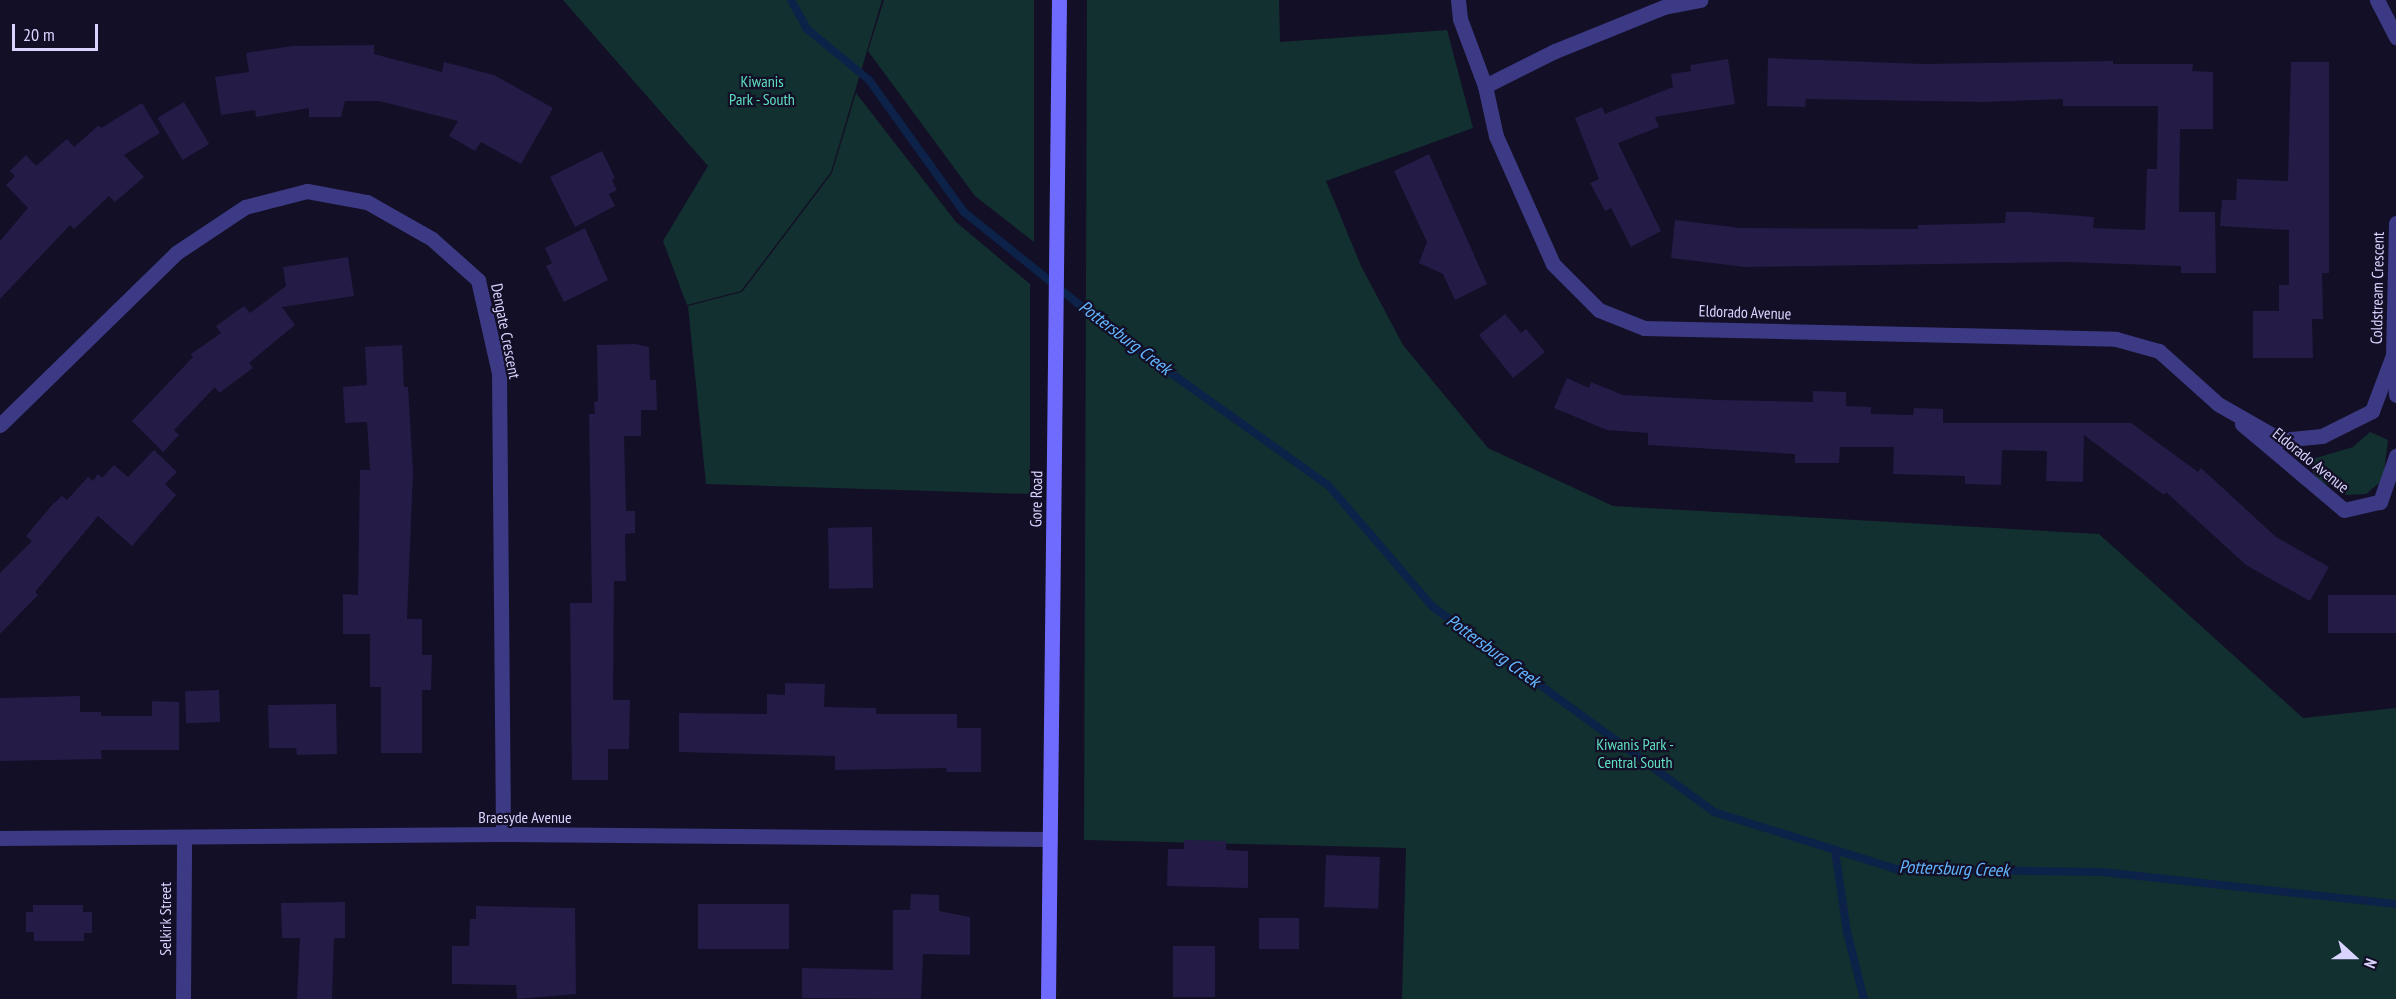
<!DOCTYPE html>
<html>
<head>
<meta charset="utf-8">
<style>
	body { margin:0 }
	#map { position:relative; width:2396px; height:999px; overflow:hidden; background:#130f26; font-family:"PT Sans Narrow",sans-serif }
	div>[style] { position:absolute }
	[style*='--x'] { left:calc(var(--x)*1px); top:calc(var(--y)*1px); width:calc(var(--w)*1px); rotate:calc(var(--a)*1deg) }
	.green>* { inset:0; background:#12302f }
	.stream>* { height:8px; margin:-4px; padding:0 4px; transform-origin:4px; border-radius:4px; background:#0c2248 }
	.building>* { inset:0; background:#241b47; transform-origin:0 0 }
	.street>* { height:15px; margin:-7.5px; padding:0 7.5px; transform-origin:7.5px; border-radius:7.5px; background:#3d3a85 }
	.secondary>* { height:15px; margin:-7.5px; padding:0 7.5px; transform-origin:7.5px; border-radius:7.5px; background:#6f6bff }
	span { translate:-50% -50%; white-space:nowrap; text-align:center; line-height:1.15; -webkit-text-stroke:4.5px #130f26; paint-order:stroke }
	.park-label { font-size:16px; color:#5fe0c0 }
	.street-label { font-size:16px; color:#d9d4ff }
	.water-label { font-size:18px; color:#62b6ff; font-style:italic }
	.north { position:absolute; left:2324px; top:927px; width:60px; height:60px; -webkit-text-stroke:4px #130f26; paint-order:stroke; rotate:111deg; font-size:16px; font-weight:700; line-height:24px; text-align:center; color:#d9d4ff }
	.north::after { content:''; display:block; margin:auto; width:21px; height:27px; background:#d9d4ff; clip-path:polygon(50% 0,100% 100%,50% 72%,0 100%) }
	.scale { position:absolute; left:12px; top:24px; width:86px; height:27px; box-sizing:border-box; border:3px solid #d9d4ff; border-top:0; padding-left:8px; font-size:18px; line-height:21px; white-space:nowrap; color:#d9d4ff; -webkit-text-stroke:4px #130f26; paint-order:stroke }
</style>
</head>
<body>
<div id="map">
	<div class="green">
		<div style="clip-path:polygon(563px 0,882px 0,831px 172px,741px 291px,687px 305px,663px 241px,708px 166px)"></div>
		<div style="clip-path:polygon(884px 0,1034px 0,1034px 242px,975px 196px,868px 51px)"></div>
		<div style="clip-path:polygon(1087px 0,1279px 0,1280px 42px,1447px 30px,1473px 128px,1326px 181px,1361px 266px,1403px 345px,1488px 448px,1613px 506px,2099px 534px,2303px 718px,2396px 708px,2396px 999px,1402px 999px,1406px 848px,1084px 840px)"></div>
		<div style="clip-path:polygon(856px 93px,956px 222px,1030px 284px,1030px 494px,706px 484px,688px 306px,742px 292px,832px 173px)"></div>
		<div style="clip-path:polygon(2370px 432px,2388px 440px,2383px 480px,2366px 494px,2347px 495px,2319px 480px,2311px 470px,2309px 460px,2353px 447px)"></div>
	</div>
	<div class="stream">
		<div style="--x:791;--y:0;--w:33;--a:61"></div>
		<div style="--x:807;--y:29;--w:80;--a:39.4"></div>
		<div style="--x:869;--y:80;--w:163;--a:54.3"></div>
		<div style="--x:964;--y:212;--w:195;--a:38.8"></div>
		<div style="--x:1116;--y:334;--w:260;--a:35.5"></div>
		<div style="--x:1328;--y:485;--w:161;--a:49.3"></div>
		<div style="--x:1433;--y:607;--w:348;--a:36.1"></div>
		<div style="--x:1714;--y:812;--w:191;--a:17.4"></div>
		<div style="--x:1896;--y:869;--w:206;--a:0.8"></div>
		<div style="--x:2102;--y:872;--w:296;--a:6.2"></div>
		<div style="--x:1835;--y:850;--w:83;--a:81.7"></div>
		<div style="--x:1847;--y:932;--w:69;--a:75.8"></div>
	</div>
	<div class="building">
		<div style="clip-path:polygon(374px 45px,374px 54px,442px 72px,444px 62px,494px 75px,553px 108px,521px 164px,481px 142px,475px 151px,449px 136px,458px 121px,379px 101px,345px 101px,341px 117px,309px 117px,309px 108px,256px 117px,255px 110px,221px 115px,215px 77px,249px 72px,246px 53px,292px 46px)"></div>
		<div style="clip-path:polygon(1768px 58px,1923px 64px,2113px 61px,2113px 64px,2193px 64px,2192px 71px,2213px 72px,2213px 129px,2180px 129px,2179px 212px,2215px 212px,2216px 273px,2181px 273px,2181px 266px,2067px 262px,1745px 267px,1671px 258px,1675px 220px,1741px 228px,1918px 229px,1918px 225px,2005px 223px,2006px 212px,2028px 212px,2094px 217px,2093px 228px,2145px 230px,2147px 169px,2157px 169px,2158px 106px,2063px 106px,2063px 99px,1985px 102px,1806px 99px,1805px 107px,1767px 106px)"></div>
		<div style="clip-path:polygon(1728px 59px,1735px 104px,1655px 117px,1659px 127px,1618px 143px,1661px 231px,1631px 247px,1611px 208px,1605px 211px,1590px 183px,1599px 179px,1575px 118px,1602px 107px,1605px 114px,1673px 87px,1671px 74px,1691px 71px,1690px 65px)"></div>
		<div style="clip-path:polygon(2291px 62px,2329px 62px,2329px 273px,2322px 273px,2323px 319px,2312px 319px,2313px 358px,2253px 358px,2253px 311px,2279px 311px,2279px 285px,2289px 285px,2289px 230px,2220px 226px,2222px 200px,2236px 200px,2237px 179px,2288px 181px)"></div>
		<div style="left:184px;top:102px;width:49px;height:31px;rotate:59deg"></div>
		<div style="clip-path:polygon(142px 103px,160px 133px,124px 155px,144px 177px,115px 202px,109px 196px,74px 229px,70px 225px,0 299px,0 241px,28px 208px,6px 185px,15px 176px,10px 171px,26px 155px,36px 166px,67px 139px,74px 147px,99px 125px,101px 128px)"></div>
		<div style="clip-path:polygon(602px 151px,615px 178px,612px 180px,617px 190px,609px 194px,615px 206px,575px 227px,550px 177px)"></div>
		<div style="clip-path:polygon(1429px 154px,1487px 284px,1455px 300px,1443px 274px,1419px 263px,1427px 242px,1394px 171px)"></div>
		<div style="clip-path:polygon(585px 228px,608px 280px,564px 302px,546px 266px,552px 263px,545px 248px)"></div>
		<div style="clip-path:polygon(348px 257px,354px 296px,282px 307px,295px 325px,249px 363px,253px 368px,219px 393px,215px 387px,174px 430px,179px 435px,163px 452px,132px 421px,193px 357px,191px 354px,221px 333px,216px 326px,244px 306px,250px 313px,286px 286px,283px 267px)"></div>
		<div style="clip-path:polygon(1505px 314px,1521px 333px,1526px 329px,1545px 352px,1513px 378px,1479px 335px)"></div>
		<div style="clip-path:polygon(635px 344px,649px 347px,650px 380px,656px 380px,657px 410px,641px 410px,641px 436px,624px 436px,626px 511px,635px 511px,635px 533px,625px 534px,626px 581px,614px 581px,613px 700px,630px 700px,629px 749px,608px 749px,608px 780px,572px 780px,570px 603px,592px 603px,589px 414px,595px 414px,594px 402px,598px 401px,597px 345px)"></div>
		<div style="clip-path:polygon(402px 345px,404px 387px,408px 387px,413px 472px,407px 619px,422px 619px,422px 655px,432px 655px,431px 690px,422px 690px,422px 753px,381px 753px,381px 687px,370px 687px,370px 634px,343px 634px,343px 594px,358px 595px,360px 470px,370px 470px,367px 422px,345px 423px,343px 387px,367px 385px,365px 347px)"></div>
		<div style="clip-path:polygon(1567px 378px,1589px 388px,1591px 382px,1623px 395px,1719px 400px,1813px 402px,1813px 391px,1846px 392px,1846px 406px,1871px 407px,1871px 414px,1913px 415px,1914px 408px,1943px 409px,1943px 423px,2131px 423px,2198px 472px,2201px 468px,2276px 537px,2329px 567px,2310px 601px,2246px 565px,2166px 492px,2164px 495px,2084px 435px,2083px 482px,2046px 481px,2047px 451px,2002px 450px,2001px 485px,1965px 484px,1965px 476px,1893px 474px,1894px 447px,1840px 447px,1839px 463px,1795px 463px,1795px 454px,1648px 445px,1648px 433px,1607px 430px,1554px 408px)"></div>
		<div style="clip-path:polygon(154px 450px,177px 472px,165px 484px,176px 495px,132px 546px,98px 516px,35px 592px,38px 595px,0 634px,0 573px,32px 541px,26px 536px,52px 505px,62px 496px,67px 500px,88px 477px,93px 481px,98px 474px,102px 478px,114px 465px,128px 477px)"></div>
		<div style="left:872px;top:527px;width:61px;height:44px;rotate:89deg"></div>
		<div style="left:2396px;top:595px;width:38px;height:68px;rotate:90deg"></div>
		<div style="clip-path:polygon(785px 683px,825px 684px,824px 707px,876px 708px,876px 714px,957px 714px,957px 728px,981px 728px,981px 772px,947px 772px,946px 768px,835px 770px,835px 756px,679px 752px,679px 713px,767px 714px,767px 694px,785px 695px)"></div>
		<div style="left:219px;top:690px;width:32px;height:34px;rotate:88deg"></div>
		<div style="clip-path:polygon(80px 696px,80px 712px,101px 712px,101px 716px,152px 716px,152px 701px,179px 702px,179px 750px,101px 750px,102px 759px,0 761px,0 698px)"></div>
		<div style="clip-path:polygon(336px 704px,337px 754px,297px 755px,296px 748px,269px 748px,268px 705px)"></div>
		<div style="clip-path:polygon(1184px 840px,1226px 841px,1226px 850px,1248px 851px,1248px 888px,1167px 886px,1168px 849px,1184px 849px)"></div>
		<div style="left:1326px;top:855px;width:54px;height:52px;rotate:2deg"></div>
		<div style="clip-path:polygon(911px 894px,939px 895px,939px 911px,970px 917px,970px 955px,923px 954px,921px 999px,802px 998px,802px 968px,893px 970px,893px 910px,910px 910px)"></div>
		<div style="clip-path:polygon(345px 902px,345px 938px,334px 938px,332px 999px,297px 999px,300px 938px,282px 938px,281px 903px)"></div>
		<div style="left:698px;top:904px;width:91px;height:45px"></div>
		<div style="clip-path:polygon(33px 905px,83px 905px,83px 912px,92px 912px,92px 933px,84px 933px,84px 941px,34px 941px,34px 932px,26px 932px,26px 912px,33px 912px)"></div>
		<div style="clip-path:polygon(476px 906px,575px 908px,576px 994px,517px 999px,516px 985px,452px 984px,452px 946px,469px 946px,470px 919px,476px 919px)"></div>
		<div style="left:1259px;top:918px;width:40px;height:31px"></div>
		<div style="left:1173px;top:946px;width:42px;height:51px"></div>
	</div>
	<div class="street">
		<div style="--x:1458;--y:0;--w:19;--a:84"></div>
		<div style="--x:1460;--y:19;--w:72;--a:69.5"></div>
		<div style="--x:1485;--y:86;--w:51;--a:77.6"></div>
		<div style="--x:1496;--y:136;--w:140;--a:66"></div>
		<div style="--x:1553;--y:264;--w:65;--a:45"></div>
		<div style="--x:1599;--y:310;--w:48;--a:21.8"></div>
		<div style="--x:1644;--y:328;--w:472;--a:1.3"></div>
		<div style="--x:2116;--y:339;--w:45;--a:15.6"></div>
		<div style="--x:2159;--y:351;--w:79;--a:41.9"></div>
		<div style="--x:2218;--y:404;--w:73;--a:29.7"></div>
		<div style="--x:2281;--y:440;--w:41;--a:-5.6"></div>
		<div style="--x:2322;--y:436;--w:56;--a:-26.6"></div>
		<div style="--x:2372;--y:411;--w:60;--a:-69.4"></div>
		<div style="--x:2377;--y:0;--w:42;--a:62.8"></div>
		<div style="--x:1485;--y:86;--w:78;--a:-26.6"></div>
		<div style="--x:1555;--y:51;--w:118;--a:-22"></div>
		<div style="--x:1664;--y:7;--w:37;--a:-11"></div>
		<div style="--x:2396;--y:223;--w:132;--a:91.3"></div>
		<div style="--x:2393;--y:355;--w:40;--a:85.7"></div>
		<div style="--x:2242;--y:424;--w:133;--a:40.1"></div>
		<div style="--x:2344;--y:510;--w:37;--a:-13"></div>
		<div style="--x:2380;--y:502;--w:49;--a:-70.8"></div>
		<div style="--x:0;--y:425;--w:246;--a:-44.3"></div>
		<div style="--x:176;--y:253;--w:83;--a:-33.7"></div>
		<div style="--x:245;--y:207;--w:64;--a:-14.5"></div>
		<div style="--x:307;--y:191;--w:61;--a:10.4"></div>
		<div style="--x:367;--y:202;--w:75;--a:29.6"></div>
		<div style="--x:432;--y:239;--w:62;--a:41.7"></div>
		<div style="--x:478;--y:280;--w:95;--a:77.3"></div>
		<div style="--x:499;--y:373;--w:461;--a:89.5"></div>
		<div style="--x:0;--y:838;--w:503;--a:-0.46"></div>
		<div style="--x:503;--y:834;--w:547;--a:0.52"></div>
		<div style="--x:183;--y:999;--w:161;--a:-89.6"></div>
	</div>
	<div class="secondary">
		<div style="--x:1048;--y:999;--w:999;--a:-89.37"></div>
	</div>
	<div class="park-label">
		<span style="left:762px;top:90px">Kiwanis<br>Park - South</span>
		<span style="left:1635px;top:753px">Kiwanis Park -<br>Central South</span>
	</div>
	<div class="street-label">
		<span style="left:2377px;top:288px;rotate:-89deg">Coldstream Crescent</span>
		<span style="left:1745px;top:312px;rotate:2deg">Eldorado Avenue</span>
		<span style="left:506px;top:331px;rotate:79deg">Dengate Crescent</span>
		<span style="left:2311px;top:460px;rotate:39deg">Eldorado Avenue</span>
		<span style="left:1036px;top:499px;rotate:-89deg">Gore Road</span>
		<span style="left:525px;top:817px">Braesyde Avenue</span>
		<span style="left:165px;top:919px;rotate:-90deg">Selkirk Street</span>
	</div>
	<div class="water-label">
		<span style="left:1125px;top:338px;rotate:37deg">Pottersburg Creek</span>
		<span style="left:1493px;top:651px;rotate:36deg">Pottersburg Creek</span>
		<span style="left:1954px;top:869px;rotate:2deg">Pottersburg Creek</span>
	</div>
	<div class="north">N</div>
	<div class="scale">20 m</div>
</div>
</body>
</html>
